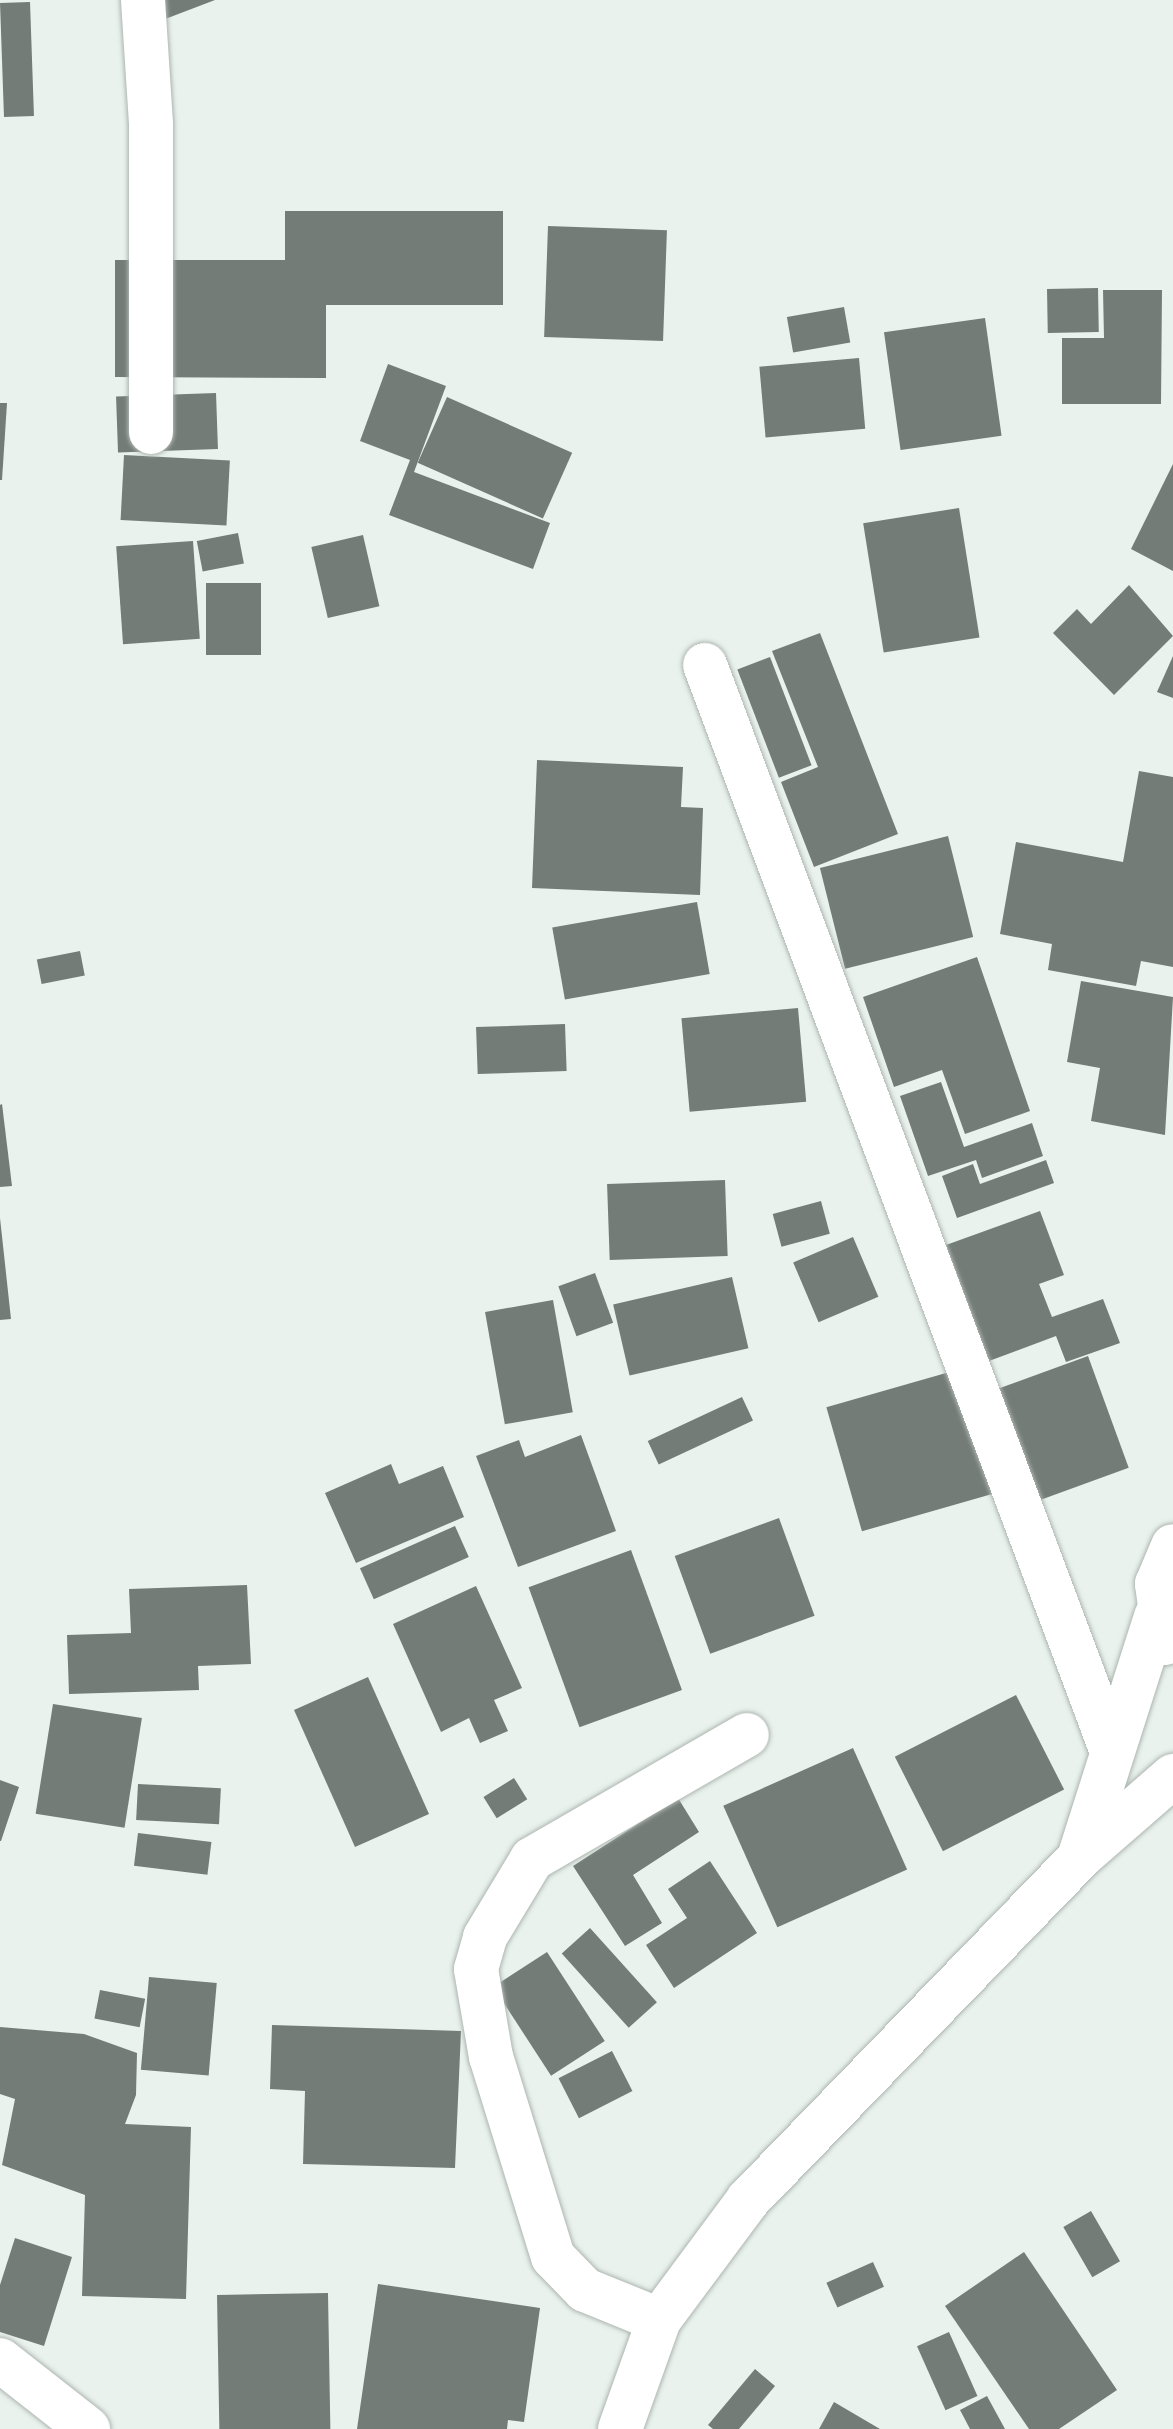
<!DOCTYPE html>
<html>
<head>
<meta charset="utf-8">
<style>
	body { margin:0 }
	#map { position:relative; width:1173px; height:2429px; overflow:hidden; background:#e9f2ec; font-family:"Noto Sans",sans-serif }
	div>[style] { position:absolute }
	[style*='--x'] { left:calc(var(--x)*1px); top:calc(var(--y)*1px); width:calc(var(--w)*1px); rotate:calc(var(--a)*1deg) }
	.building>* { inset:0; background:#747c77; transform-origin:0 0 }
	.roads { filter:drop-shadow(0 0 2px #adb5b0) drop-shadow(0 0 2px #adb5b0) }
	.minor>* { height:44px; margin:-22px; padding:0 22px; transform-origin:22px; border-radius:22px; background:#fff }
	span { translate:-50% -50%; white-space:nowrap; text-align:center; line-height:1.15; -webkit-text-stroke:6px #fff; paint-order:stroke }
</style>
</head>
<body>
<div id="map">
	<div class="building">
		<div style="clip-path:polygon(152px 0,215px 0,160px 21px)"></div>
		<div style="left:30px;top:2px;width:114px;height:30px;rotate:88deg"></div>
		<div style="clip-path:polygon(285px 211px,503px 211px,503px 305px,326px 305px,326px 378px,115px 377px,115px 260px,285px 260px)"></div>
		<div style="left:548px;top:226px;width:119px;height:111px;rotate:2deg"></div>
		<div style="left:1098px;top:288px;width:44px;height:51px;rotate:89deg"></div>
		<div style="clip-path:polygon(1103px 290px,1162px 290px,1161px 404px,1062px 404px,1062px 338px,1104px 338px)"></div>
		<div style="left:844px;top:307px;width:36px;height:58px;rotate:80deg"></div>
		<div style="left:985px;top:318px;width:119px;height:102px;rotate:82deg"></div>
		<div style="left:859px;top:358px;width:71px;height:100px;rotate:85deg"></div>
		<div style="clip-path:polygon(388px 364px,446px 386px,414px 472px,550px 523px,533px 569px,389px 515px,410px 460px,360px 441px)"></div>
		<div style="left:216px;top:393px;width:56px;height:100px;rotate:88deg"></div>
		<div style="left:447px;top:397px;width:137px;height:72px;rotate:24deg"></div>
		<div style="clip-path:polygon(0 403px,7px 403px,2px 480px,0 480px)"></div>
		<div style="left:124px;top:455px;width:106px;height:65px;rotate:3deg"></div>
		<div style="clip-path:polygon(1173px 464px,1173px 571px,1131px 549px)"></div>
		<div style="left:959px;top:508px;width:131px;height:97px;rotate:81deg"></div>
		<div style="left:238px;top:533px;width:31px;height:42px;rotate:79deg"></div>
		<div style="left:363px;top:535px;width:73px;height:53px;rotate:77deg"></div>
		<div style="left:193px;top:541px;width:98px;height:77px;rotate:86deg"></div>
		<div style="left:206px;top:583px;width:55px;height:72px"></div>
		<div style="clip-path:polygon(1129px 585px,1173px 636px,1114px 695px,1053px 633px,1077px 609px,1091px 624px)"></div>
		<div style="clip-path:polygon(820px 633px,898px 834px,814px 867px,781px 782px,818px 767px,772px 651px)"></div>
		<div style="clip-path:polygon(1173px 656px,1173px 698px,1157px 692px)"></div>
		<div style="left:770px;top:657px;width:116px;height:35px;rotate:69deg"></div>
		<div style="clip-path:polygon(537px 760px,683px 767px,681px 807px,703px 808px,700px 895px,532px 888px)"></div>
		<div style="clip-path:polygon(1139px 771px,1173px 777px,1173px 967px,1141px 961px,1136px 986px,1048px 970px,1052px 944px,1000px 934px,1016px 842px,1123px 862px)"></div>
		<div style="left:948px;top:836px;width:104px;height:132px;rotate:76deg"></div>
		<div style="left:697px;top:902px;width:73px;height:147px;rotate:80deg"></div>
		<div style="left:80px;top:951px;width:25px;height:44px;rotate:79deg"></div>
		<div style="clip-path:polygon(977px 957px,1030px 1111px,965px 1134px,942px 1070px,894px 1087px,863px 997px)"></div>
		<div style="clip-path:polygon(1081px 981px,1173px 997px,1165px 1135px,1091px 1121px,1100px 1068px,1067px 1062px)"></div>
		<div style="left:798px;top:1008px;width:94px;height:117px;rotate:85deg"></div>
		<div style="left:565px;top:1024px;width:47px;height:89px;rotate:88deg"></div>
		<div style="clip-path:polygon(941px 1082px,964px 1147px,1032px 1123px,1043px 1156px,982px 1178px,976px 1160px,928px 1176px,900px 1096px)"></div>
		<div style="clip-path:polygon(2px 1104px,12px 1186px,0 1187px,0 1105px)"></div>
		<div style="clip-path:polygon(1046px 1160px,1054px 1183px,957px 1218px,942px 1176px,973px 1164px,980px 1184px)"></div>
		<div style="left:725px;top:1180px;width:76px;height:118px;rotate:88deg"></div>
		<div style="left:821px;top:1201px;width:34px;height:50px;rotate:75deg"></div>
		<div style="clip-path:polygon(1040px 1211px,1064px 1275px,1039px 1284px,1052px 1317px,1103px 1299px,1120px 1343px,1066px 1362px,1056px 1336px,989px 1361px,946px 1245px)"></div>
		<div style="clip-path:polygon(0 1218px,11px 1319px,0 1320px)"></div>
		<div style="left:853px;top:1237px;width:65px;height:65px;rotate:67deg"></div>
		<div style="left:595px;top:1273px;width:53px;height:39px;rotate:70deg"></div>
		<div style="left:732px;top:1277px;width:73px;height:122px;rotate:77deg"></div>
		<div style="left:553px;top:1300px;width:114px;height:69px;rotate:80deg"></div>
		<div style="left:1088px;top:1356px;width:119px;height:111px;rotate:70deg"></div>
		<div style="left:960px;top:1369px;width:129px;height:139px;rotate:74deg"></div>
		<div style="left:742px;top:1397px;width:26px;height:104px;rotate:65deg"></div>
		<div style="clip-path:polygon(581px 1435px,616px 1531px,518px 1567px,476px 1456px,519px 1440px,525px 1457px)"></div>
		<div style="clip-path:polygon(391px 1464px,399px 1484px,443px 1466px,464px 1517px,356px 1563px,325px 1493px)"></div>
		<div style="left:779px;top:1518px;width:104px;height:111px;rotate:70deg"></div>
		<div style="left:455px;top:1526px;width:34px;height:104px;rotate:66deg"></div>
		<div style="left:631px;top:1550px;width:149px;height:109px;rotate:70deg"></div>
		<div style="clip-path:polygon(247px 1585px,251px 1664px,198px 1666px,199px 1690px,69px 1694px,67px 1635px,131px 1633px,129px 1589px)"></div>
		<div style="clip-path:polygon(476px 1586px,522px 1688px,494px 1700px,508px 1731px,480px 1743px,469px 1718px,441px 1732px,393px 1624px)"></div>
		<div style="left:368px;top:1677px;width:150px;height:81px;rotate:66deg"></div>
		<div style="left:1016px;top:1695px;width:106px;height:136px;rotate:63deg"></div>
		<div style="left:53px;top:1704px;width:90px;height:111px;rotate:9deg"></div>
		<div style="left:853px;top:1748px;width:133px;height:142px;rotate:66deg"></div>
		<div style="left:514px;top:1778px;width:25px;height:36px;rotate:58deg"></div>
		<div style="clip-path:polygon(0 1780px,19px 1787px,1px 1841px,0 1841px)"></div>
		<div style="left:138px;top:1784px;width:83px;height:36px;rotate:3deg"></div>
		<div style="clip-path:polygon(678px 1798px,699px 1832px,633px 1875px,662px 1923px,625px 1946px,573px 1866px)"></div>
		<div style="left:138px;top:1833px;width:74px;height:33px;rotate:7deg"></div>
		<div style="clip-path:polygon(710px 1861px,757px 1933px,674px 1988px,646px 1945px,687px 1918px,668px 1889px)"></div>
		<div style="left:590px;top:1928px;width:100px;height:38px;rotate:48deg"></div>
		<div style="left:547px;top:1952px;width:106px;height:64px;rotate:57deg"></div>
		<div style="left:149px;top:1977px;width:68px;height:93px;rotate:5deg"></div>
		<div style="left:100px;top:1990px;width:46px;height:29px;rotate:11deg"></div>
		<div style="clip-path:polygon(272px 2025px,461px 2031px,455px 2168px,303px 2164px,305px 2091px,270px 2089px)"></div>
		<div style="clip-path:polygon(0 2027px,84px 2034px,137px 2053px,136px 2095px,125px 2124px,191px 2127px,186px 2299px,82px 2296px,85px 2195px,2px 2165px,15px 2099px,0 2094px)"></div>
		<div style="left:612px;top:2051px;width:45px;height:60px;rotate:63deg"></div>
		<div style="left:1091px;top:2211px;width:58px;height:32px;rotate:60deg"></div>
		<div style="clip-path:polygon(15px 2238px,72px 2257px,44px 2346px,0 2332px,0 2285px)"></div>
		<div style="clip-path:polygon(1024px 2252px,1117px 2390px,1059px 2429px,1029px 2429px,945px 2306px)"></div>
		<div style="left:873px;top:2262px;width:27px;height:51px;rotate:66deg"></div>
		<div style="clip-path:polygon(378px 2284px,540px 2308px,524px 2422px,508px 2420px,507px 2429px,357px 2429px)"></div>
		<div style="left:328px;top:2293px;width:136px;height:111px;rotate:89deg"></div>
		<div style="left:949px;top:2332px;width:70px;height:35px;rotate:66deg"></div>
		<div style="clip-path:polygon(755px 2369px,775px 2386px,739px 2429px,713px 2429px,708px 2425px)"></div>
		<div style="clip-path:polygon(987px 2396px,1005px 2429px,970px 2429px,960px 2410px)"></div>
		<div style="clip-path:polygon(834px 2402px,880px 2429px,819px 2429px)"></div>
	</div>
	<div class="roads">
		<div class="minor">
			<div style="--x:143;--y:0;--w:124;--a:86.3"></div>
			<div style="--x:151;--y:124;--w:308;--a:90"></div>
			<div style="--x:705;--y:665;--w:1161;--a:69.47"></div>
			<div style="--x:1165;--y:1643;--w:60;--a:-97.7"></div>
			<div style="--x:1157;--y:1584;--w:41;--a:-67.2"></div>
			<div style="--x:1079;--y:1858;--w:254;--a:-72.3"></div>
			<div style="--x:659;--y:2320;--w:80;--a:-157.9"></div>
			<div style="--x:585;--y:2290;--w:46;--a:-134.1"></div>
			<div style="--x:553;--y:2257;--w:209;--a:-107.2"></div>
			<div style="--x:491;--y:2057;--w:89;--a:-99.7"></div>
			<div style="--x:476;--y:1969;--w:33;--a:-74"></div>
			<div style="--x:485;--y:1937;--w:91;--a:-58.9"></div>
			<div style="--x:532;--y:1859;--w:248;--a:-30"></div>
			<div style="--x:0;--y:2360;--w:112;--a:38.1"></div>
			<div style="--x:620;--y:2429;--w:116;--a:-70.3"></div>
			<div style="--x:659;--y:2320;--w:149;--a:-53.4"></div>
			<div style="--x:748;--y:2200;--w:476;--a:-45.9"></div>
			<div style="--x:1079;--y:1858;--w:125;--a:-41.1"></div>
		</div>
	</div>
</div>
</body>
</html>
